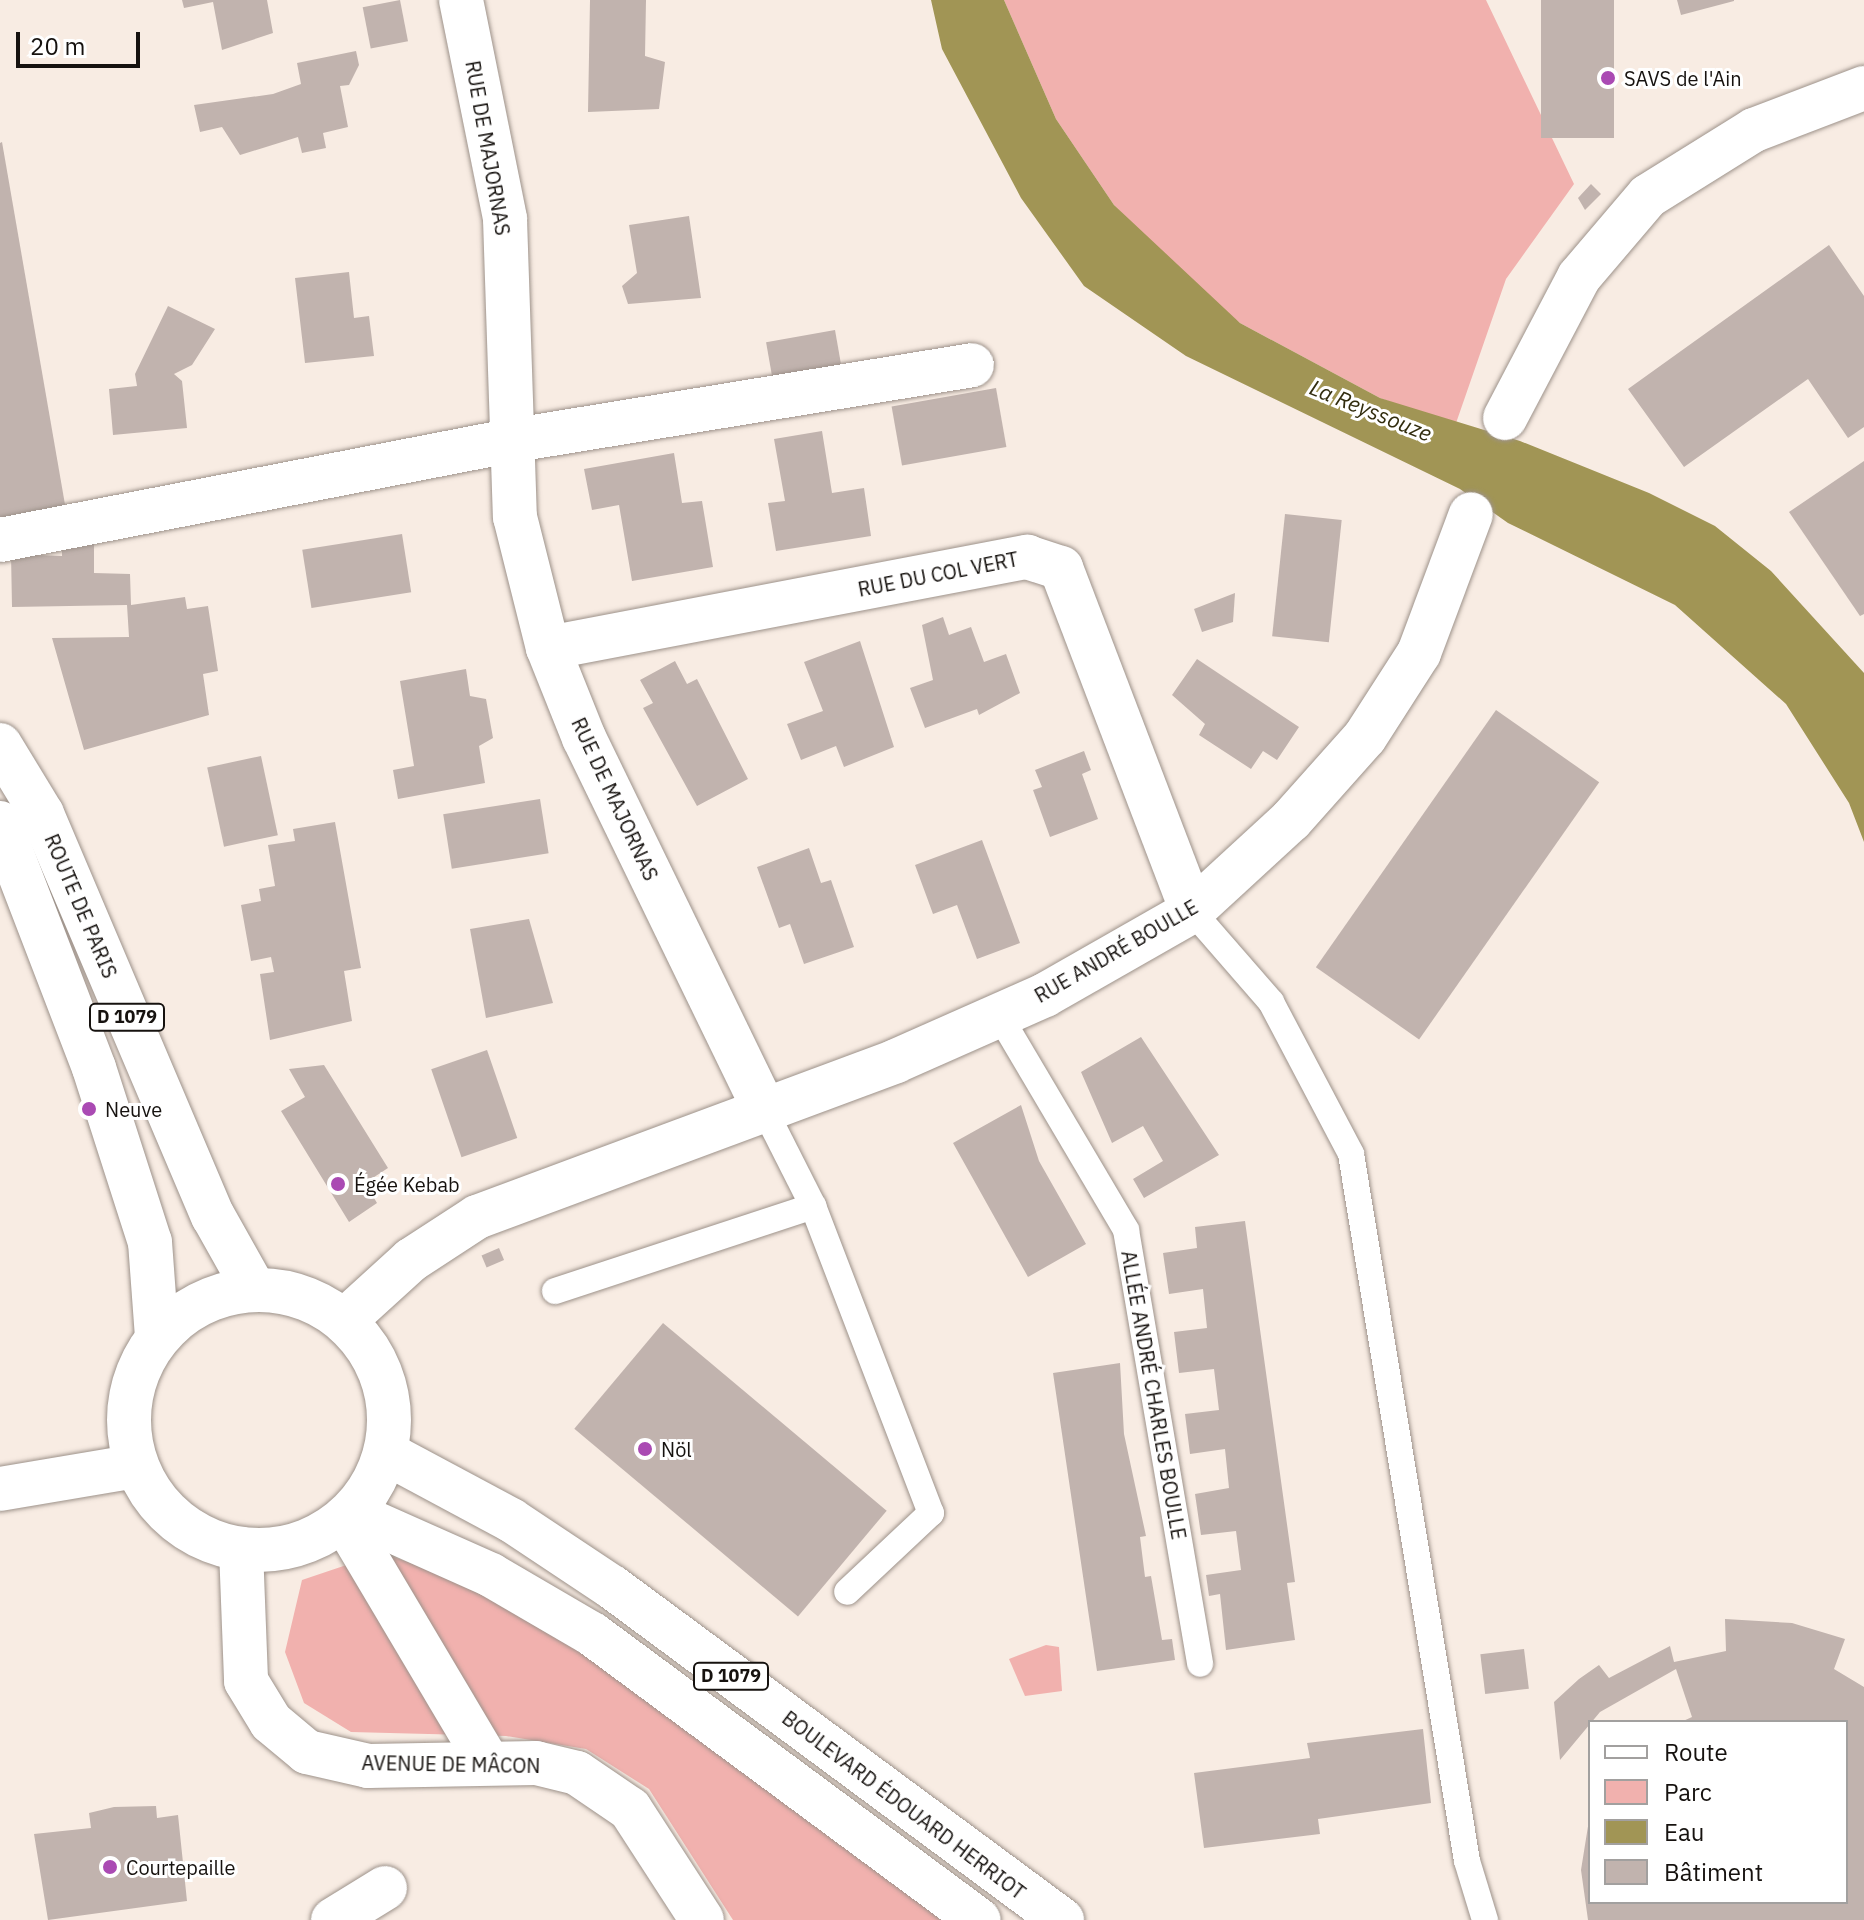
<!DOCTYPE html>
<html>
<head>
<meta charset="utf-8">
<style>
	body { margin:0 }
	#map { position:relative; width:1864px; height:1920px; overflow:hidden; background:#f8ece3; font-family:"IBM Plex Sans",sans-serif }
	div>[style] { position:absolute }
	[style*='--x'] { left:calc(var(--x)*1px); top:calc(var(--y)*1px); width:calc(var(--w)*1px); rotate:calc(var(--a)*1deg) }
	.green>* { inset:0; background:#f1b1ae }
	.water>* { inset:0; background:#a19555 }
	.building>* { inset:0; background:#c1b3ae; transform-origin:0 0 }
	.roads { filter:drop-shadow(0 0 2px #9d928a) drop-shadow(0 0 2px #9d928a) }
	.lane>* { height:26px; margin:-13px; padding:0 13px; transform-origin:13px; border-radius:13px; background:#fff }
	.street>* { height:44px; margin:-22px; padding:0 22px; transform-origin:22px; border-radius:22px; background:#fff }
	.primary>* { height:44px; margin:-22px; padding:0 22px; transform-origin:22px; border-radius:22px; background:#fff }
	.primary>.ring { margin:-22px; padding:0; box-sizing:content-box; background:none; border:44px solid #fff; border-radius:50% }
	.dots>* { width:22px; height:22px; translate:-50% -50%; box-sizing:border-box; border:4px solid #fff; border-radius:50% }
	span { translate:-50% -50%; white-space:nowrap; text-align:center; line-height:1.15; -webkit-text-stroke:6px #fff; paint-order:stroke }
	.shield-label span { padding:2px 6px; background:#fff; border:2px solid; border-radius:6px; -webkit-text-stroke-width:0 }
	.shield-label { font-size:18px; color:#16120f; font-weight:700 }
	.poi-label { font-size:20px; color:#16120f }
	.left { translate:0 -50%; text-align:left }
	.street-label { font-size:20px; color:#16120f }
	.water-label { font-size:22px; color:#322d0f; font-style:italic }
	.legend { position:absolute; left:1588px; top:1720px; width:260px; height:184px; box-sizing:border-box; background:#fff; border:2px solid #a2a09f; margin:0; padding:10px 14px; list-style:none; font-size:24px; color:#16120f }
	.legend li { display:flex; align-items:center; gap:16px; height:40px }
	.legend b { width:40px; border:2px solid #a2a09f }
	.scale { position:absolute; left:16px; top:32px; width:124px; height:36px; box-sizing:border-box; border:4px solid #16120f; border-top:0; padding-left:10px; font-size:24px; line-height:28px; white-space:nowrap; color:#16120f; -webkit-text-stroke:6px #fff; paint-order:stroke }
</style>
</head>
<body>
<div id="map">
	<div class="green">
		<div style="clip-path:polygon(1004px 0,1486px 0,1574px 184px,1506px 279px,1455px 426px,1380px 398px,1240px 323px,1182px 275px,1114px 205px,1056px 119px)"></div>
		<div style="clip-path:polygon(382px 1553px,502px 1595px,959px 1920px,733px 1920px,649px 1789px,586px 1749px,506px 1736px,351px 1732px,304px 1703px,285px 1652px,302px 1580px)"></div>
		<div style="clip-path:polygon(1046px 1645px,1059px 1647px,1062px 1691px,1025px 1696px,1009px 1659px)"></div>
	</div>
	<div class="water">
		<div style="clip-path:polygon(931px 0,1004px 0,1056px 119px,1114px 205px,1240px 323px,1380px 398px,1520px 441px,1649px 493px,1715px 526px,1771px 571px,1864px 673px,1864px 842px,1849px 803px,1786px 704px,1675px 605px,1508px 523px,1460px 489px,1186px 356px,1084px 286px,1021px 198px,942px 49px)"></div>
	</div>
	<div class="building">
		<div style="clip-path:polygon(182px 0,267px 0,273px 33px,222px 50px,213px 2px,184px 8px)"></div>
		<div style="left:400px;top:0;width:42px;height:38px;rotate:79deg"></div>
		<div style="clip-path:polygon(590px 0,646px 0,645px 56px,665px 62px,659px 109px,588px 112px)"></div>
		<div style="left:1541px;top:0;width:73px;height:138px"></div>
		<div style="clip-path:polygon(1677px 0,1734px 0,1734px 1px,1681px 15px)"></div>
		<div style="clip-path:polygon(356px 51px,359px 65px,349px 85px,340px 86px,348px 127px,323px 133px,326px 148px,302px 153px,298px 137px,240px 155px,222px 127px,200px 132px,194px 105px,273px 94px,301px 84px,297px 63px)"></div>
		<div style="clip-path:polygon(2px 142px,67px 516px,0 528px,0 143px)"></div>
		<div style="clip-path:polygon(1591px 184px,1601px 194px,1585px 210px,1578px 198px)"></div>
		<div style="clip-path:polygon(689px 216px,701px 298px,628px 304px,622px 286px,637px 273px,629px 225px)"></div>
		<div style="clip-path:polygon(1829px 245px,1864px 296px,1864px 427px,1848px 438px,1808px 379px,1684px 467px,1628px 389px)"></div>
		<div style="clip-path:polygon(349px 272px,354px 318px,369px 316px,374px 356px,305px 363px,295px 278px)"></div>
		<div style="clip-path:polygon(168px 306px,215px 329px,192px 365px,174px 374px,182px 381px,187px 428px,113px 435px,109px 389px,137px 386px,135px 374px)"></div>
		<div style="left:835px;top:330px;width:41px;height:70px;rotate:80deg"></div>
		<div style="left:996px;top:388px;width:60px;height:106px;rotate:80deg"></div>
		<div style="clip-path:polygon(822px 431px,832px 493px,864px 488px,871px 536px,776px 551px,768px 503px,785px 501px,774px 439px)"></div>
		<div style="clip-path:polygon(674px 453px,682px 503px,702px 501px,713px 567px,632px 581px,619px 505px,592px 510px,584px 469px)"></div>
		<div style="clip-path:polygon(1864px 461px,1864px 614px,1860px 616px,1789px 512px)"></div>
		<div style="left:1285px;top:514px;width:57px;height:123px;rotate:6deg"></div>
		<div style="left:402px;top:534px;width:59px;height:101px;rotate:81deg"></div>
		<div style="clip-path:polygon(94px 539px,94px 573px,130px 574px,131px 605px,185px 597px,187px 609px,208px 606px,218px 671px,203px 674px,209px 715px,84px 750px,52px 638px,129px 637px,127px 605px,12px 607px,11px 554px,62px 556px,62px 545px)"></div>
		<div style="clip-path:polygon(1235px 593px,1233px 622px,1202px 632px,1194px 609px)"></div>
		<div style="clip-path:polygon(943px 617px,949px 635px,971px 627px,984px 662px,1006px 654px,1020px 693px,979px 715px,977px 709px,925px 728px,910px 688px,933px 680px,922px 625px)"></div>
		<div style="clip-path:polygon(860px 641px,894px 747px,844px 767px,836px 746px,801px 760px,787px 724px,823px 711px,804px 662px)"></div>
		<div style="clip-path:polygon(1197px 659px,1299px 727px,1277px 760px,1263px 751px,1251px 769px,1199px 735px,1205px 724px,1172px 695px)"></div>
		<div style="clip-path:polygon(675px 661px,687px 684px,697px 679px,748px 779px,697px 806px,643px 708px,653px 703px,640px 680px)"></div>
		<div style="clip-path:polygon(466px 669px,470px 696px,486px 699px,493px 738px,479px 746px,485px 783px,398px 799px,393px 770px,414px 766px,400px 681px)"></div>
		<div style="left:1496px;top:710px;width:126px;height:314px;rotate:35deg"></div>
		<div style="clip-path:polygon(1084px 751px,1091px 770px,1082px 774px,1098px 819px,1050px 837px,1033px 790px,1042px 787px,1035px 770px)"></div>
		<div style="left:261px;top:756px;width:81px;height:55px;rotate:78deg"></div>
		<div style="left:540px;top:799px;width:55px;height:98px;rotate:81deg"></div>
		<div style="clip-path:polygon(335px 822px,361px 968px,344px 971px,352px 1021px,270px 1040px,260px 974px,274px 972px,271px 957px,251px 961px,241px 905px,261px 901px,259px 889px,275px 886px,268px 845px,295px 841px,293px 829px)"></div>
		<div style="clip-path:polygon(982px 840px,1020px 943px,977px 959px,957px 905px,933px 914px,915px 865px)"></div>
		<div style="clip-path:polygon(809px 848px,821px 883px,831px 880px,854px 947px,804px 964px,790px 924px,779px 928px,757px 867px)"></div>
		<div style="clip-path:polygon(529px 919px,553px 1003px,486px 1018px,470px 929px)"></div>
		<div style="clip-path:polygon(1141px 1037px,1219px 1155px,1144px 1198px,1133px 1179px,1163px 1161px,1143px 1126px,1112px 1143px,1081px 1072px)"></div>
		<div style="left:487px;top:1050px;width:93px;height:59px;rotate:71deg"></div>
		<div style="clip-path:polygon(324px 1065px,388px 1168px,365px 1183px,377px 1203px,349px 1222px,281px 1111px,305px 1097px,289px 1069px)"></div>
		<div style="clip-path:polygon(1021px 1105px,1039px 1161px,1086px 1244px,1028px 1277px,953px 1143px)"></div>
		<div style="clip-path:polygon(1245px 1221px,1295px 1582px,1287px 1583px,1295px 1640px,1226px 1650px,1220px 1594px,1209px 1596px,1206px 1575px,1241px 1570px,1236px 1531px,1201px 1535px,1195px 1494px,1229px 1488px,1225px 1449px,1190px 1454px,1185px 1414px,1219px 1410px,1214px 1369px,1179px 1373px,1174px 1332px,1207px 1328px,1203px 1289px,1169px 1294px,1163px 1253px,1197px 1248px,1195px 1227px)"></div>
		<div style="left:499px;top:1248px;width:13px;height:19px;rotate:67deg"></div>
		<div style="left:663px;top:1323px;width:292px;height:138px;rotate:40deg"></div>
		<div style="clip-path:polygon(1120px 1363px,1124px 1434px,1146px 1536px,1140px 1537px,1145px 1577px,1151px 1576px,1162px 1640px,1172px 1639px,1175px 1660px,1097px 1671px,1053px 1373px)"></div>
		<div style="clip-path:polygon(1725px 1619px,1792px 1623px,1845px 1639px,1834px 1669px,1864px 1687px,1864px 1920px,1588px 1920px,1581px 1870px,1589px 1820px,1590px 1902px,1846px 1902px,1846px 1722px,1681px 1722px,1692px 1717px,1676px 1669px,1600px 1712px,1560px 1760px,1554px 1702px,1579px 1679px,1599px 1665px,1609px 1678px,1670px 1646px,1674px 1662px,1726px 1651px)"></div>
		<div style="left:1524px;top:1649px;width:40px;height:44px;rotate:83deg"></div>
		<div style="clip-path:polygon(1423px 1729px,1431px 1803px,1318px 1819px,1320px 1834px,1204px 1848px,1194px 1773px,1310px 1758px,1307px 1743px)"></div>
		<div style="clip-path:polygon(156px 1806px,157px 1818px,178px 1815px,187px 1901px,48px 1920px,34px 1834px,91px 1828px,89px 1813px,114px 1807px)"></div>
	</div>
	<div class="roads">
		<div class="lane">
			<div style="--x:1192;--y:911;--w:121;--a:49"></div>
			<div style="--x:1271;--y:1002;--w:172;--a:62.2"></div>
			<div style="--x:1351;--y:1154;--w:716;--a:80.68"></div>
			<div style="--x:1467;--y:1861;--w:62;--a:73"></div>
			<div style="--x:999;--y:1015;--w:250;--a:59.4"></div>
			<div style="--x:1126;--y:1230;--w:440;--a:80.3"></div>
			<div style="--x:765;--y:1111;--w:106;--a:63.2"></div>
			<div style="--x:813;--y:1206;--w:329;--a:69"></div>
			<div style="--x:931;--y:1513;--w:115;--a:136.8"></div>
			<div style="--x:555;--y:1291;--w:272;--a:-18.2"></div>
		</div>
		<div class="street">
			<div style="--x:461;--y:0;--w:223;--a:78.6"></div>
			<div style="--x:505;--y:219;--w:298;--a:88.1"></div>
			<div style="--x:515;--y:517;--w:135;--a:75.9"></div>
			<div style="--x:548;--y:648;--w:97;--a:68.2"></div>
			<div style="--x:584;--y:738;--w:415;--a:64.1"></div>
			<div style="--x:1505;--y:418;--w:159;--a:-62.3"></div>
			<div style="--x:1579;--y:277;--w:106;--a:-49.6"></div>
			<div style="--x:1648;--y:196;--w:125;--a:-31.9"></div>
			<div style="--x:1754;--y:130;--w:118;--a:-20.9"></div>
			<div style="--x:0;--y:540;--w:519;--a:-11.01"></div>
			<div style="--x:509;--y:441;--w:469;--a:-9.3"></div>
			<div style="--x:548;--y:648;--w:488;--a:-10.8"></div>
			<div style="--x:1027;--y:557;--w:36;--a:18"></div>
			<div style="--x:1061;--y:568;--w:367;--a:69.1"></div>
			<div style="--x:344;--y:1321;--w:91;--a:-42.3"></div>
			<div style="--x:411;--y:1260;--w:79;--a:-33.1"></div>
			<div style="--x:477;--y:1217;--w:447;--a:-20.4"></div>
			<div style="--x:896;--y:1061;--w:163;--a:-23.9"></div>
			<div style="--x:1045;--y:995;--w:169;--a:-29.7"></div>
			<div style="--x:1192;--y:911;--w:134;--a:-42.6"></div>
			<div style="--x:1291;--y:820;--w:111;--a:-48.3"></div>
			<div style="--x:1365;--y:737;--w:100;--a:-57.3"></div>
			<div style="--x:1419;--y:653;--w:148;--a:-69.5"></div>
			<div style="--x:0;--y:1489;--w:138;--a:-9.6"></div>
			<div style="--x:344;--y:1520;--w:282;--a:59.3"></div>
			<div style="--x:333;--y:1920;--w:61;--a:-31.6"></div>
		</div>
		<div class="primary">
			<div style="--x:0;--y:745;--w:81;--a:58.7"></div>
			<div style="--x:42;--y:814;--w:437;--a:67"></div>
			<div style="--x:213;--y:1216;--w:84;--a:60.7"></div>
			<div style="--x:0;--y:823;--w:262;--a:69"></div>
			<div style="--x:94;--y:1068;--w:183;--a:72.2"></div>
			<div style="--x:150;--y:1242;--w:95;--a:85.8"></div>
			<div class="ring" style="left:129px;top:1290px;width:216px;height:216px"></div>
			<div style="--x:386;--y:1453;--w:142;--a:28.2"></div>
			<div style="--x:511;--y:1520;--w:121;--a:33.6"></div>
			<div style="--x:612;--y:1587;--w:560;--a:36.5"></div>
			<div style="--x:352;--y:1513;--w:152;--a:24"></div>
			<div style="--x:491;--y:1575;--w:117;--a:30.3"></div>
			<div style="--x:592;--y:1634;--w:481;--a:36.5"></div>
			<div style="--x:241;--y:1549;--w:132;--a:87.8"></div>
			<div style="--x:246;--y:1681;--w:48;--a:58.6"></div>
			<div style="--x:271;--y:1722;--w:47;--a:39.8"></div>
			<div style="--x:307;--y:1752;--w:63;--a:12.9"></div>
			<div style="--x:368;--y:1766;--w:168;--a:-1"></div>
			<div style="--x:536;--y:1763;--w:42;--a:13.7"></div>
			<div style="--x:577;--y:1773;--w:64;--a:34.2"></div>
			<div style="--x:630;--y:1809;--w:132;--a:57"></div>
		</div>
	</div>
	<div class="dots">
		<div style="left:1608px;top:78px;background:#aa4ab3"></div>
		<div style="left:89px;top:1109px;background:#aa4ab3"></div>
		<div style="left:338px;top:1184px;background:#aa4ab3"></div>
		<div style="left:645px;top:1449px;background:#aa4ab3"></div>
		<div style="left:110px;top:1867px;background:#aa4ab3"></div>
	</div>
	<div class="shield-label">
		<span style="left:127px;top:1017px">D 1079</span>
		<span style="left:731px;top:1676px">D 1079</span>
	</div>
	<div class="poi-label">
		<span class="left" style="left:1624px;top:78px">SAVS de l'Ain</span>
		<span class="left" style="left:105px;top:1109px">Neuve</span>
		<span class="left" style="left:354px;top:1184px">Égée Kebab</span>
		<span class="left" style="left:661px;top:1449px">Nöl</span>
		<span class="left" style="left:126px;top:1867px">Courtepaille</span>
	</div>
	<div class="street-label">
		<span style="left:488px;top:148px;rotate:80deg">RUE DE MAJORNAS</span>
		<span style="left:938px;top:574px;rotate:-11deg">RUE DU COL VERT</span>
		<span style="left:615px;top:799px;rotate:65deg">RUE DE MAJORNAS</span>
		<span style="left:81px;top:906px;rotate:67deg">ROUTE DE PARIS</span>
		<span style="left:1116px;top:951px;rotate:-30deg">RUE ANDRÉ BOULLE</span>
		<span style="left:1154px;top:1395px;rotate:80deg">ALLÉE ANDRÉ CHARLES BOULLE</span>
		<span style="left:451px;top:1764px;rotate:1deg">AVENUE DE MÂCON</span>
		<span style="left:904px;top:1805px;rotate:37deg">BOULEVARD ÉDOUARD HERRIOT</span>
	</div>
	<div class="water-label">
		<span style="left:1371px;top:410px;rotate:22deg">La Reyssouze</span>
	</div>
	<ul class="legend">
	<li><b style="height:10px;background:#fff"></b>Route</li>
	<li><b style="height:22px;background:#f1b1ae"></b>Parc</li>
	<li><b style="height:22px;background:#a19555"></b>Eau</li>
	<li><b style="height:22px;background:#c1b3ae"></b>Bâtiment</li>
	</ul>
	<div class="scale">20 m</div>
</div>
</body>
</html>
